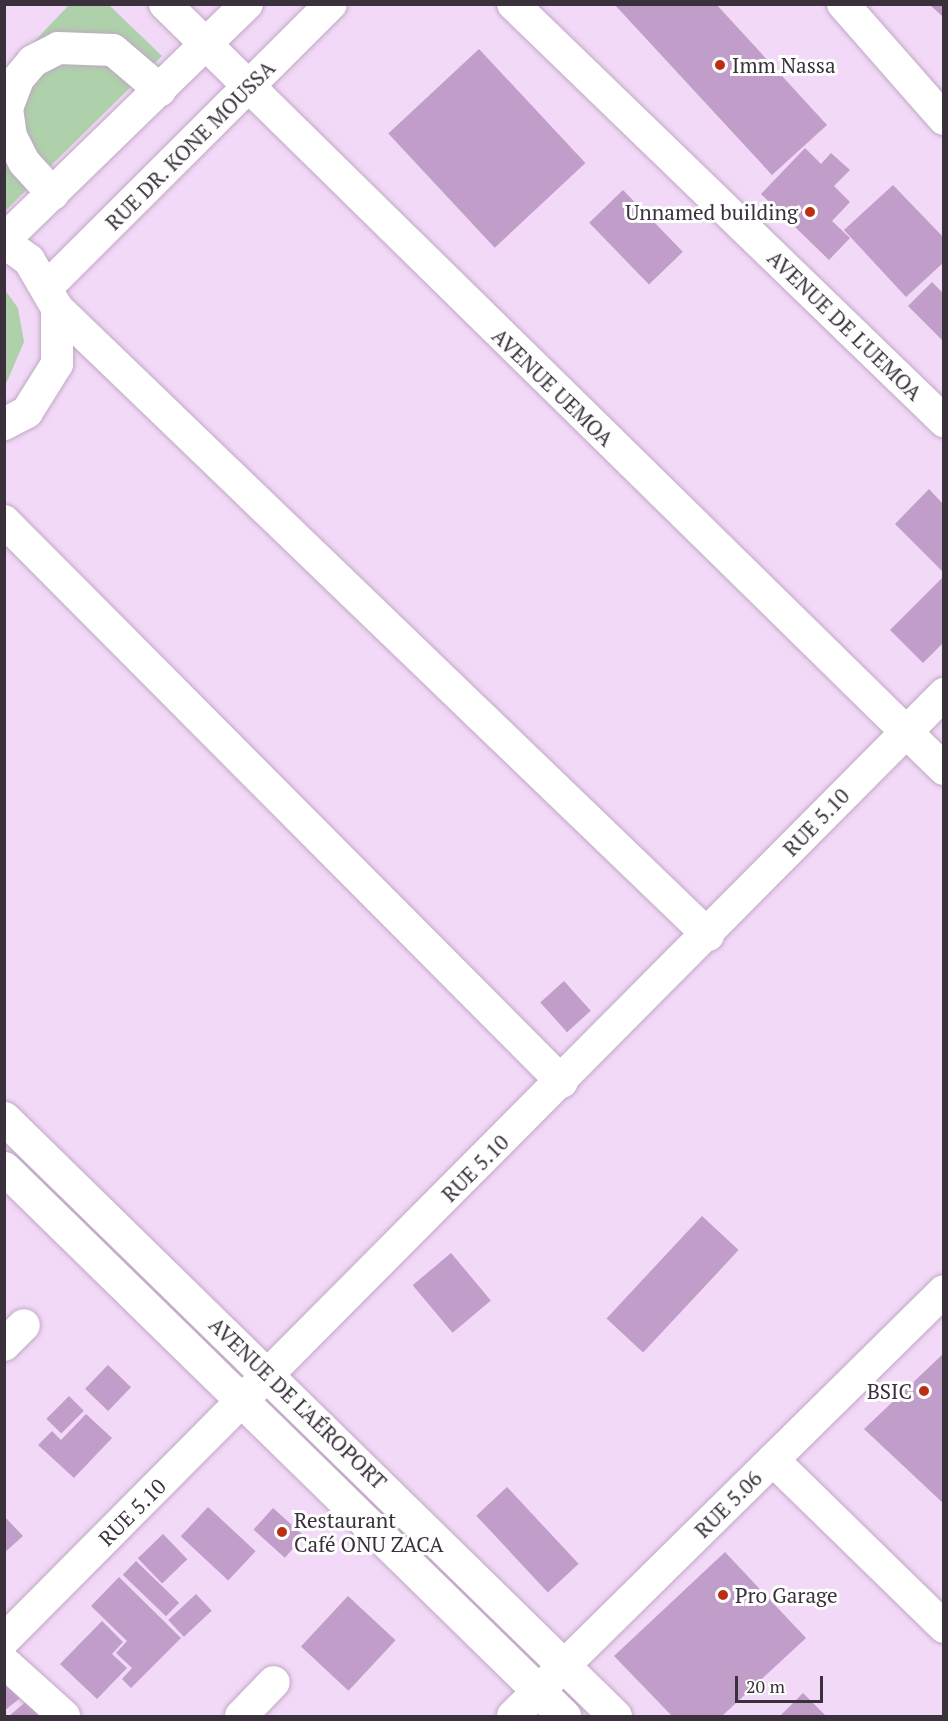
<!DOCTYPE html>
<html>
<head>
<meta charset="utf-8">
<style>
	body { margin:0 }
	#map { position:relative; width:948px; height:1721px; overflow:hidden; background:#f2d9f7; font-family:"PT Serif",serif }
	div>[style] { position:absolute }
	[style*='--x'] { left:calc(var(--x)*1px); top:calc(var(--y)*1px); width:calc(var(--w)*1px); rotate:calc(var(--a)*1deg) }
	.green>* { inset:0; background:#aed0aa }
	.building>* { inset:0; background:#c19dc9; transform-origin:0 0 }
	.roads { filter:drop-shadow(0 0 2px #c0a8c5) drop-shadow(0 0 2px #c0a8c5) }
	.minor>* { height:32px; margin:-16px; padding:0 16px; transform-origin:16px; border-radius:16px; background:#fff }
	.major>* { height:33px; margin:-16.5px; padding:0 16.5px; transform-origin:16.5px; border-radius:16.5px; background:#fff }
	.dots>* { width:16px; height:16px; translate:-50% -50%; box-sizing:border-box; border:3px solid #fff; border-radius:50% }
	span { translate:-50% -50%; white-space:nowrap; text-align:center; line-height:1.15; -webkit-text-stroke:6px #fff; paint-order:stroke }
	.poi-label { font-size:21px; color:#3a313c }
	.left { translate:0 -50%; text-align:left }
	.right { translate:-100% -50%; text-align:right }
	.street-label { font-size:21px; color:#3a313c }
	.frame { position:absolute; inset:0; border:6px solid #3a313c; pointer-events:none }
	.scale { position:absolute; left:735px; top:1676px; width:88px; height:27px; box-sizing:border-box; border:3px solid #3a313c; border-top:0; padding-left:8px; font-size:18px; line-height:21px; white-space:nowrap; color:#3a313c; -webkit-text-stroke:4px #fff; paint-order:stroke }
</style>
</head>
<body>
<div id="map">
	<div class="green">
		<div style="clip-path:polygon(69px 5px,109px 5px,162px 56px,5px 211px,5px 72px)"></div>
		<div style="clip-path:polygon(5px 290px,18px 308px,24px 342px,5px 386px)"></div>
	</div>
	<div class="building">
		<div style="clip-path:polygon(614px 4px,716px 4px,827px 125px,772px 175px)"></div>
		<div style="clip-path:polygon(930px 5px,944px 5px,944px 14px,942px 16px)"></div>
		<div style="left:479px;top:49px;width:156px;height:124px;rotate:47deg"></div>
		<div style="clip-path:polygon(805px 148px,821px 164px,831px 153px,850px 170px,834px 186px,850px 202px,832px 221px,850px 238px,829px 260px,761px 194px)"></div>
		<div style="clip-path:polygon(893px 185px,944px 238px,944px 262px,906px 297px,844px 230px)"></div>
		<div style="left:623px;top:190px;width:86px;height:47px;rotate:46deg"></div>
		<div style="clip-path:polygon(932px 282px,944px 294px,944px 342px,908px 306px)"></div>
		<div style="clip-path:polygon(929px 489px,944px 505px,944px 573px,895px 524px)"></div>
		<div style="clip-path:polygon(944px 576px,944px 642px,923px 663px,890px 630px)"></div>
		<div style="left:564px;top:981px;width:40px;height:32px;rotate:48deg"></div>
		<div style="left:702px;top:1216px;width:50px;height:140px;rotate:43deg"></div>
		<div style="left:451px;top:1253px;width:62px;height:50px;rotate:50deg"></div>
		<div style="clip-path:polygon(944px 1353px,944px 1504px,864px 1429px)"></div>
		<div style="left:108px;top:1365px;width:32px;height:33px;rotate:44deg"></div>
		<div style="left:69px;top:1396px;width:21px;height:32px;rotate:45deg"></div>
		<div style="clip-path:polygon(86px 1414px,112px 1438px,74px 1478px,38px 1445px,52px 1431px,61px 1440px)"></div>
		<div style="left:507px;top:1487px;width:105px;height:42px;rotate:47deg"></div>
		<div style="left:208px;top:1507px;width:65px;height:40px;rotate:43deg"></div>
		<div style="left:273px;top:1508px;width:42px;height:29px;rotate:42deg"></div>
		<div style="clip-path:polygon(4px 1516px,23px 1536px,4px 1553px)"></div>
		<div style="left:163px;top:1534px;width:35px;height:35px;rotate:46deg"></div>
		<div style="clip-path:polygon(725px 1552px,806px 1638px,722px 1716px,672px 1716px,614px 1656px)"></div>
		<div style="left:136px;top:1561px;width:60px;height:19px;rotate:44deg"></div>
		<div style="clip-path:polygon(119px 1577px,181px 1638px,131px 1688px,122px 1679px,132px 1668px,116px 1653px,127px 1641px,91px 1606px)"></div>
		<div style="left:196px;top:1594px;width:23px;height:38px;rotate:47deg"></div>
		<div style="left:348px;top:1596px;width:65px;height:69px;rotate:43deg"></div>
		<div style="clip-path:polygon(102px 1621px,123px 1642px,112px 1654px,127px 1668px,97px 1699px,60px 1664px)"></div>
		<div style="clip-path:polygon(11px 1679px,24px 1695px,4px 1711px,4px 1684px)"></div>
		<div style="clip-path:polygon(803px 1693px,826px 1716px,780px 1716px)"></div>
		<div style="clip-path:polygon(29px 1699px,46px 1716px,9px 1716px)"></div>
	</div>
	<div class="roads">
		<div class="minor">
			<div style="--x:165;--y:4;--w:1092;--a:44.48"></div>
			<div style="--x:513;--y:4;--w:600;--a:44.05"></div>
			<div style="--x:843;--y:4;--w:153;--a:48.7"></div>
			<div style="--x:53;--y:194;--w:43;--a:-132.2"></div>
			<div style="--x:24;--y:162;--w:28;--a:-117"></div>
			<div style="--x:11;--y:137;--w:29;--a:-98"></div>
			<div style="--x:7;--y:108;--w:31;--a:-69"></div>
			<div style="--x:18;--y:79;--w:23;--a:-50"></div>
			<div style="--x:33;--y:61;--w:28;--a:-27"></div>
			<div style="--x:58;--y:48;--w:55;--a:2.1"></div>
			<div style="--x:113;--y:50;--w:62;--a:40.4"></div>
			<div style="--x:4;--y:240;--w:339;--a:-44.2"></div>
			<div style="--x:4;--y:242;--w:31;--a:36"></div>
			<div style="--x:29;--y:260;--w:56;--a:59.7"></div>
			<div style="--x:57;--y:308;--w:56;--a:90"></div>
			<div style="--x:57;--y:364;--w:57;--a:122"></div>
			<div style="--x:27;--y:412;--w:26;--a:152"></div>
			<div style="--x:49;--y:285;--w:398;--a:-44.9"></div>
			<div style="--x:57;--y:308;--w:904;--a:43.92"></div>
			<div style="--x:4;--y:521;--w:791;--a:45.15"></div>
			<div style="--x:4;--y:1345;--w:28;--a:-45"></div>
			<div style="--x:773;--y:1460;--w:239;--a:44.3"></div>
			<div style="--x:4;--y:1640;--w:1334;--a:-45.18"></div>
			<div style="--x:4;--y:1662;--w:81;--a:42"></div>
			<div style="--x:241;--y:1716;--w:47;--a:-45.9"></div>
			<div style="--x:513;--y:1716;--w:605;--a:-44.6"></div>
		</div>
		<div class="major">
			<div style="--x:4;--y:1118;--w:855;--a:44.38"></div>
			<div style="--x:4;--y:1168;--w:784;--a:44.38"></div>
		</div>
	</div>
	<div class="dots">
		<div style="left:720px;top:65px;background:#ba2f13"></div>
		<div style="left:810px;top:212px;background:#ba2f13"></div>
		<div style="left:924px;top:1391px;background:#ba2f13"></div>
		<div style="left:282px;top:1532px;background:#ba2f13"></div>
		<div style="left:723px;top:1595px;background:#ba2f13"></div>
	</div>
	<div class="poi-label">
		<span class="left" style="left:732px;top:65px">Imm Nassa</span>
		<span class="right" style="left:798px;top:212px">Unnamed building</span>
		<span class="right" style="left:912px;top:1391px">BSIC</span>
		<span class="left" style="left:294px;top:1532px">Restaurant<br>Café ONU ZACA</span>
		<span class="left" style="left:735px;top:1595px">Pro Garage</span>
	</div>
	<div class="street-label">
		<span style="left:190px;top:145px;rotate:-45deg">RUE DR. KONE MOUSSA</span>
		<span style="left:845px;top:325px;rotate:44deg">AVENUE DE L'UEMOA</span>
		<span style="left:553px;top:387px;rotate:44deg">AVENUE UEMOA</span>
		<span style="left:816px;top:822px;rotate:-46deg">RUE 5.10</span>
		<span style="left:475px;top:1168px;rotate:-45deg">RUE 5.10</span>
		<span style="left:298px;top:1403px;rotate:44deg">AVENUE DE L'AÉROPORT</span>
		<span style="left:728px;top:1504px;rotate:-45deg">RUE 5.06</span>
		<span style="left:132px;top:1512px;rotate:-45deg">RUE 5.10</span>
	</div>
	<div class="frame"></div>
	<div class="scale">20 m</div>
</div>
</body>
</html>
